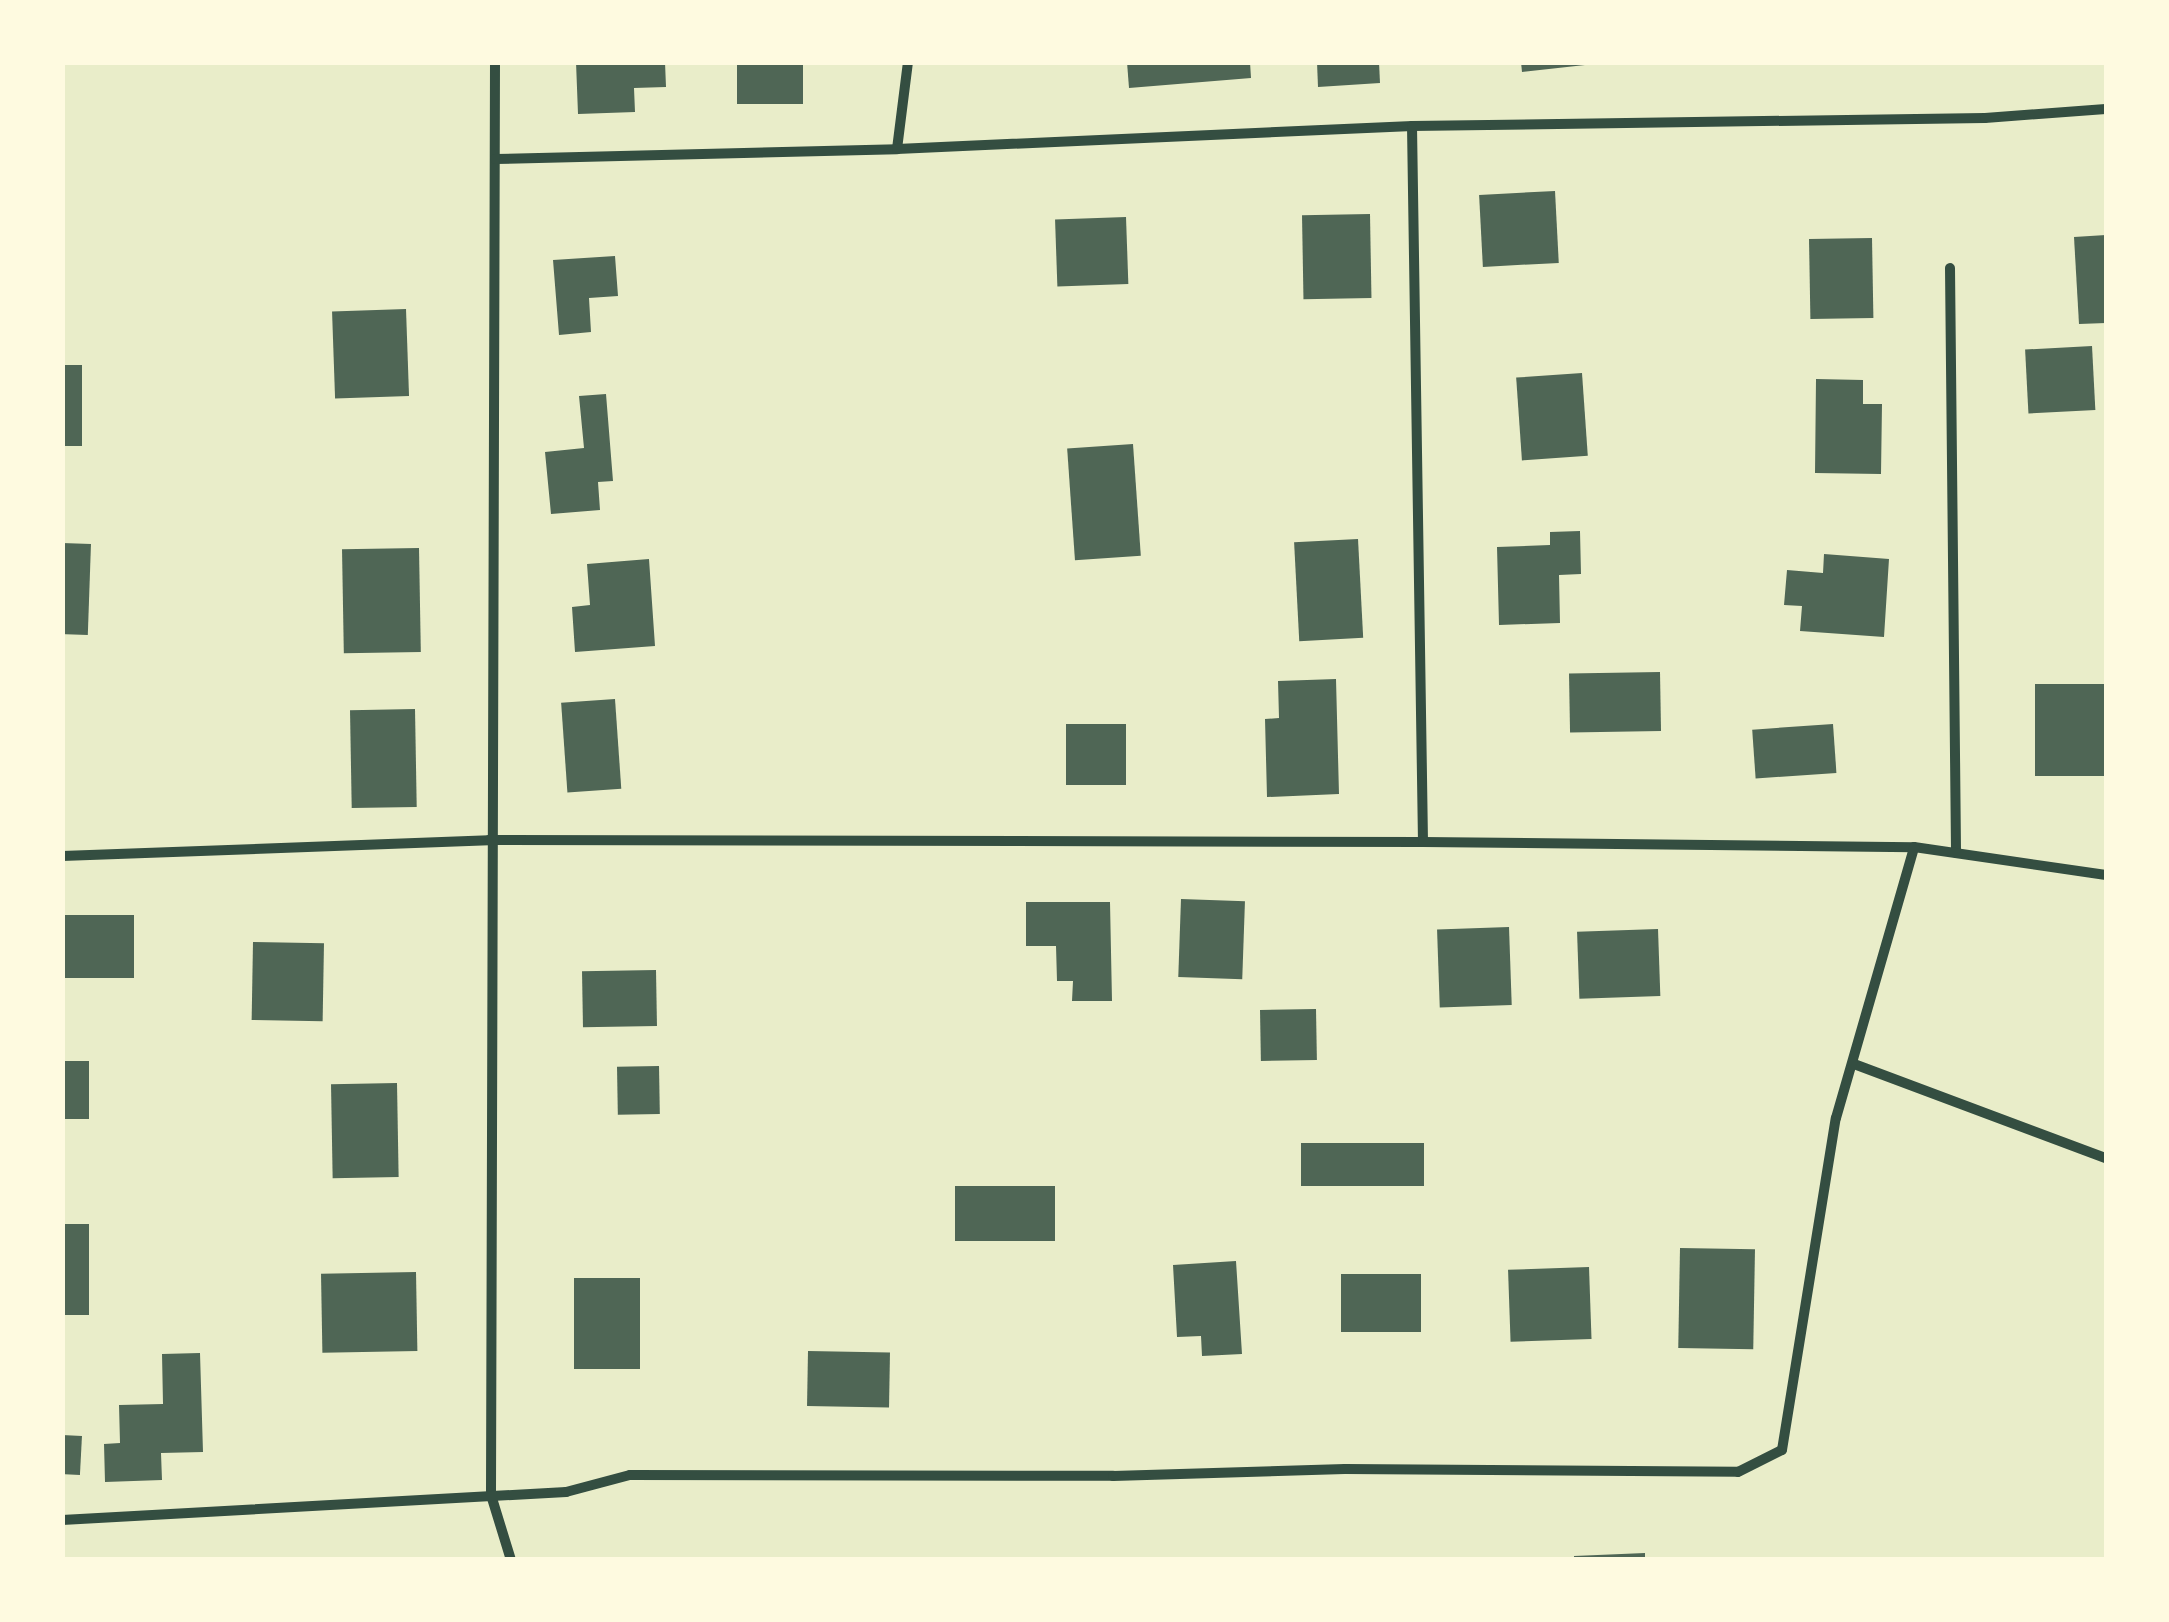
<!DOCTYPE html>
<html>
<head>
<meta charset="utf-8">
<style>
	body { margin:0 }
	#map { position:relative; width:2169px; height:1622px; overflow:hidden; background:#e9edc9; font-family:"Playfair Display",serif }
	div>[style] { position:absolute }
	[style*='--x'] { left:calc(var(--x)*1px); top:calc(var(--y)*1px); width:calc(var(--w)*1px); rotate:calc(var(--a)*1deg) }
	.building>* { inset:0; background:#4f6655; transform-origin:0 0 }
	.minor>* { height:10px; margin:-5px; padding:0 5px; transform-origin:5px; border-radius:5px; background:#344e41 }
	span { translate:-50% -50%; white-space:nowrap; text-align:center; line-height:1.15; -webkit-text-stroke:10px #fefae0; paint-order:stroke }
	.frame { position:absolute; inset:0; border:65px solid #fefae0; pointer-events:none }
</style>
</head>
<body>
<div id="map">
	<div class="building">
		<div style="clip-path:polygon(576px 62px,665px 62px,666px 87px,634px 88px,635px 112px,578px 114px)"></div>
		<div style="left:737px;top:62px;width:66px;height:42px"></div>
		<div style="clip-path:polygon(1127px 62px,1250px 62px,1251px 78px,1129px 88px)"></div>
		<div style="clip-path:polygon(1317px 62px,1379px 62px,1380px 83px,1318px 87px)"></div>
		<div style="clip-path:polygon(1521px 62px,1585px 62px,1585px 65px,1522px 72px)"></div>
		<div style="left:1555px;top:191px;width:72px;height:76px;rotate:87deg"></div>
		<div style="left:1370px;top:214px;width:84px;height:68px;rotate:89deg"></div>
		<div style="left:1126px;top:217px;width:67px;height:71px;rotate:88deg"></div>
		<div style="clip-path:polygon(2106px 235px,2106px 323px,2079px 324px,2074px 237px)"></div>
		<div style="left:1872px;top:238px;width:80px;height:63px;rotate:89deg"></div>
		<div style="clip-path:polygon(615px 256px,618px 296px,589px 298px,591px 332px,559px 335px,553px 260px)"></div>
		<div style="left:406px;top:309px;width:87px;height:74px;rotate:88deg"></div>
		<div style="left:2092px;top:346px;width:64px;height:67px;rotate:87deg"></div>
		<div style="left:62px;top:365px;width:20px;height:81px"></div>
		<div style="left:1582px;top:373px;width:83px;height:66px;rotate:86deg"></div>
		<div style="clip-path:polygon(1816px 379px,1863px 380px,1863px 404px,1882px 404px,1881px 474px,1815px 473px)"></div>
		<div style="clip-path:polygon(606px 394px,613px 481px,598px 482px,600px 510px,551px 514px,545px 452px,584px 448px,579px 396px)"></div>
		<div style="left:1133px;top:444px;width:112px;height:66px;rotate:86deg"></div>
		<div style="clip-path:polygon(1580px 531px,1581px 574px,1559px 575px,1560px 623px,1499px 625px,1497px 547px,1550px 545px,1550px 532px)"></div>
		<div style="left:1358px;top:539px;width:99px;height:64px;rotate:87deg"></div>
		<div style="left:62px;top:543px;width:29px;height:91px;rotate:2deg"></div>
		<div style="left:419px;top:548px;width:104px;height:77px;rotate:89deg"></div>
		<div style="clip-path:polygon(1824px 554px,1889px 559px,1884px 637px,1800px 631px,1802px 606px,1784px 605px,1787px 570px,1823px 573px)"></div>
		<div style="clip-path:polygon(649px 559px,655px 646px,575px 652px,572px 607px,590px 605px,587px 564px)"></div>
		<div style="left:1660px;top:672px;width:59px;height:91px;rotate:89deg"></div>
		<div style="clip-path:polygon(1336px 679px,1339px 794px,1267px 797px,1265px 719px,1279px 718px,1278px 681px)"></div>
		<div style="left:2106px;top:684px;width:92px;height:71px;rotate:90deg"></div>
		<div style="left:615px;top:699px;width:90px;height:54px;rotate:86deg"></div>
		<div style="left:415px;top:709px;width:98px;height:65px;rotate:89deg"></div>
		<div style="left:1066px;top:724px;width:60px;height:61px"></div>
		<div style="left:1833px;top:724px;width:49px;height:81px;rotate:86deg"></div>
		<div style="left:1181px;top:899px;width:64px;height:78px;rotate:2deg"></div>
		<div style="clip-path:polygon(1026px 902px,1110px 902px,1112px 1001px,1072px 1001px,1073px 981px,1057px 981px,1056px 946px,1026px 946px)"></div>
		<div style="left:62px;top:915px;width:72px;height:63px"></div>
		<div style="left:1509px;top:927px;width:78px;height:72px;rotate:88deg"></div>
		<div style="left:1658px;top:929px;width:67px;height:81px;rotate:88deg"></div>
		<div style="left:253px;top:942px;width:71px;height:78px;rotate:1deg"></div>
		<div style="left:656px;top:970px;width:56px;height:74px;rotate:89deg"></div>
		<div style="left:1316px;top:1009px;width:51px;height:56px;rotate:89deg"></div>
		<div style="left:62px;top:1061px;width:27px;height:58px"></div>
		<div style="left:659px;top:1066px;width:48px;height:42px;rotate:89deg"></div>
		<div style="left:397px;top:1083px;width:94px;height:66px;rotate:89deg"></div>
		<div style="left:1301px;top:1143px;width:123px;height:43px"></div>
		<div style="left:955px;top:1186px;width:100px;height:55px"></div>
		<div style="left:62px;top:1224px;width:27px;height:91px"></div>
		<div style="left:1680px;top:1248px;width:75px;height:100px;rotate:1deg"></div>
		<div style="clip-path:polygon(1236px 1261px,1242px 1354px,1202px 1356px,1201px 1336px,1177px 1337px,1173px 1265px)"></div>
		<div style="left:1589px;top:1267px;width:72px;height:81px;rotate:88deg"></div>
		<div style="left:416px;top:1272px;width:79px;height:95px;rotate:89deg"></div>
		<div style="left:1421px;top:1274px;width:58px;height:80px;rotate:90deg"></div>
		<div style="left:574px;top:1278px;width:66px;height:91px"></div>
		<div style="left:808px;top:1351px;width:82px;height:55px;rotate:1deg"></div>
		<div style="clip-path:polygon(200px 1353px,203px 1452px,161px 1453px,162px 1480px,105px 1482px,104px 1444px,120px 1443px,119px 1405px,163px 1404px,162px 1354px)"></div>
		<div style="left:62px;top:1435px;width:20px;height:39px;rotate:3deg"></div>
		<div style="clip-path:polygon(1645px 1553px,1645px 1560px,1574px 1560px,1574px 1556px)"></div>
	</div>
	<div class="minor">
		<div style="--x:495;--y:62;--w:1433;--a:90.16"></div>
		<div style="--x:491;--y:1495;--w:68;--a:72.9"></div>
		<div style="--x:1412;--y:126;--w:716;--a:89.12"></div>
		<div style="--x:897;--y:149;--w:88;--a:-82.8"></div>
		<div style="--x:495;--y:159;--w:402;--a:-1.4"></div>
		<div style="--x:897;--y:149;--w:516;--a:-2.56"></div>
		<div style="--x:1412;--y:126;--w:573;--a:-0.8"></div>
		<div style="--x:1985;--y:118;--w:121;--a:-4.3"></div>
		<div style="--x:1950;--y:268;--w:585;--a:89.41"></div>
		<div style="--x:62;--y:856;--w:427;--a:-2.1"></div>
		<div style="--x:489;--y:840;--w:934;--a:0.12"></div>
		<div style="--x:1423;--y:842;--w:491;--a:0.6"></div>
		<div style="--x:1914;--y:847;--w:194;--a:8.3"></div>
		<div style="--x:1854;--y:1064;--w:269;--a:20.5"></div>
		<div style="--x:62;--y:1520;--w:505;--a:-3.18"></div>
		<div style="--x:566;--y:1492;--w:66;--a:-14.9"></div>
		<div style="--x:630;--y:1475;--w:483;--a:0.1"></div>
		<div style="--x:1113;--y:1476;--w:232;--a:-1.7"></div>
		<div style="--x:1345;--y:1469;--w:393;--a:0.4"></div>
		<div style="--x:1738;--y:1472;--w:49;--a:-26.6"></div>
		<div style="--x:1782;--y:1450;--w:336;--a:-80.8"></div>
		<div style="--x:1836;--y:1118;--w:282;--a:-73.9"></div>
	</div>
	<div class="frame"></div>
</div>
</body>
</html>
